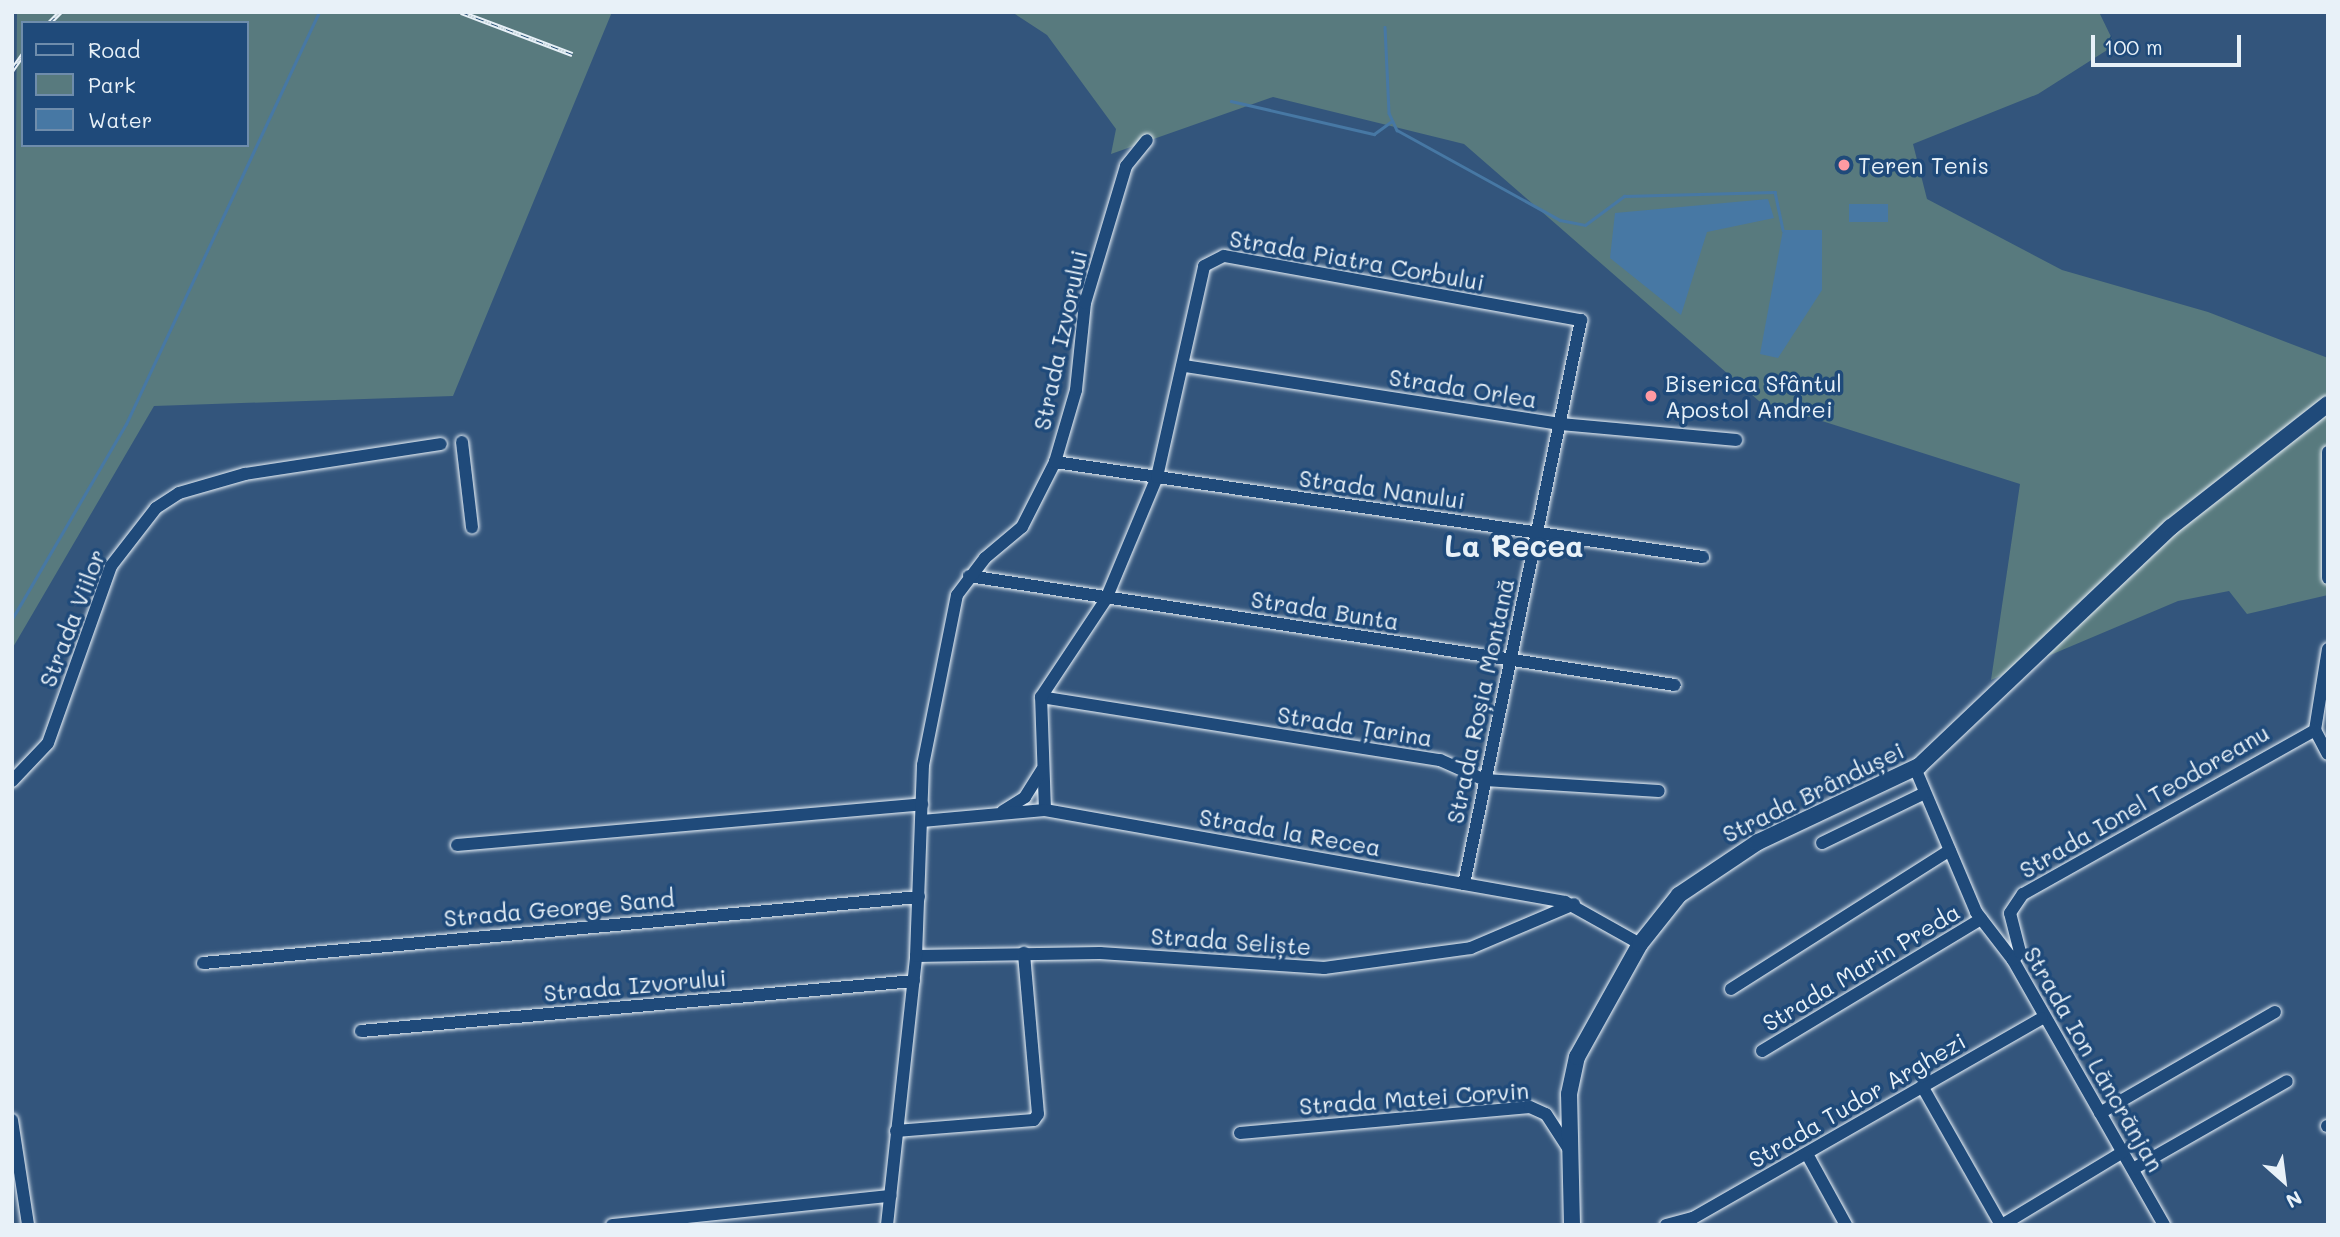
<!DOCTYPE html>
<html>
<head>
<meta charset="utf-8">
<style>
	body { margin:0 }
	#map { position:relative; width:2340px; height:1237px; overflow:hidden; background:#33557c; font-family:Mali,sans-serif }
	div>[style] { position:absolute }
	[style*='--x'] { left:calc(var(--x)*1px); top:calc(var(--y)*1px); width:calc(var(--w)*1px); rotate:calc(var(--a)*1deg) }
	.green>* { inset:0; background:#587a7e }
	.water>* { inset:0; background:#4778a4; transform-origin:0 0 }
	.stream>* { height:2.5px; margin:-1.25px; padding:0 1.25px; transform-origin:1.25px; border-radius:1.25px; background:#4778a4 }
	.roads { filter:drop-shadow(0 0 2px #e8f1f8) drop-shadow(0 0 2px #e8f1f8) }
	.street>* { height:12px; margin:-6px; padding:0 6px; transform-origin:6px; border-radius:6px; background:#1f4a7a }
	.secondary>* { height:16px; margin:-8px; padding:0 8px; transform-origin:8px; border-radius:8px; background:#1f4a7a }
	.rail>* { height:5px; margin-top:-2.5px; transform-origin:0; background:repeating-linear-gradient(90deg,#1f4a7a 0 8px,#e8f1f8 0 16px); box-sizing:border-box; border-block:2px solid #e8f1f8 }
	.dots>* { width:19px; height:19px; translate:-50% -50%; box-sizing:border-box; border:4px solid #1f4a7a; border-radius:50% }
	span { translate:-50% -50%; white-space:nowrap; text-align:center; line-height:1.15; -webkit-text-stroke:7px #1f4a7a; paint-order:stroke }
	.poi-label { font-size:23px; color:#e8f1f8 }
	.left { translate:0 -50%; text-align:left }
	.street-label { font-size:23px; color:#e8f1f8 }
	.district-label { font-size:30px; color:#e8f1f8; font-weight:700 }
	.frame { position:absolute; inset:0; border:14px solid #e8f1f8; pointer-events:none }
	.legend { position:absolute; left:21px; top:21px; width:228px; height:126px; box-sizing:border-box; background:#1f4a7a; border:2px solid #6f8dac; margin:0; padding:9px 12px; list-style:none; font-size:21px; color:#e8f1f8 }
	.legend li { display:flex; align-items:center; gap:14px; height:35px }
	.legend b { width:35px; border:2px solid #6f8dac }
	.north { position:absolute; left:2249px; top:1146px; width:70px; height:70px; -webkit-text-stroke:5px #1f4a7a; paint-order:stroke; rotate:152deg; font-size:19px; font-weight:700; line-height:28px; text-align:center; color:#e8f1f8 }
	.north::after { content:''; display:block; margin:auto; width:24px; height:32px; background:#e8f1f8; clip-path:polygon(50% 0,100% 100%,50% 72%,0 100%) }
	.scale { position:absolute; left:2091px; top:35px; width:150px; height:32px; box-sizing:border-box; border:4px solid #e8f1f8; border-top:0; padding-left:9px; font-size:21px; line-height:24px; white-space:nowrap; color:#e8f1f8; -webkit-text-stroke:5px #1f4a7a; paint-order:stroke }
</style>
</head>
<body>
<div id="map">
	<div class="green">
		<div style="clip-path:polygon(evenodd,17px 12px,612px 12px,453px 396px,154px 406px,12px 649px,17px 12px,23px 23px,247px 23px,247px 145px,23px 145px,23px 23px)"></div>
		<div style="clip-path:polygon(1012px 12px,2099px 12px,2115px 45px,2038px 94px,1913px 144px,1927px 199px,2062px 270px,2208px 312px,2328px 358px,2328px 595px,2247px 614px,2229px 591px,2178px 601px,1991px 680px,2020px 484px,1759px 401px,1464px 144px,1273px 97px,1111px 154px,1116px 129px,1047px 35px)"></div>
	</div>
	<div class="water">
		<div style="clip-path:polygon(1768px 199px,1774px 218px,1707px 232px,1681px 315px,1610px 258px,1615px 213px)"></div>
		<div style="left:1849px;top:204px;width:39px;height:18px"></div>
		<div style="clip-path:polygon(1783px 230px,1822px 230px,1822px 290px,1778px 358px,1760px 354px)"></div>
	</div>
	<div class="stream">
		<div style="--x:1385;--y:27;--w:86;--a:87.3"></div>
		<div style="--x:1389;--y:113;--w:19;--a:65"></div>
		<div style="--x:1397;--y:130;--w:186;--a:28.9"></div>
		<div style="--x:1560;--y:220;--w:25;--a:11"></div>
		<div style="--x:1585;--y:225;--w:49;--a:-36.6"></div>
		<div style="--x:1624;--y:196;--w:151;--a:-1.5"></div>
		<div style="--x:1775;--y:192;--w:39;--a:78"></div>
		<div style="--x:1231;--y:101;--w:147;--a:13"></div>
		<div style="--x:1374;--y:134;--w:22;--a:-36"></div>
		<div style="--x:12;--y:619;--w:226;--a:-59.7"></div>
		<div style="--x:126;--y:424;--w:455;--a:-64.9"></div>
	</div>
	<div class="roads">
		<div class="street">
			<div style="--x:1185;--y:366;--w:380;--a:8.8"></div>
			<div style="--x:1561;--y:424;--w:176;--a:5.2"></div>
			<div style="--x:462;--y:442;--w:86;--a:83.3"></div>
			<div style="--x:2328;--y:452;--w:126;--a:90"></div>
			<div style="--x:1055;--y:462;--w:655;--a:8.34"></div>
			<div style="--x:969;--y:576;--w:714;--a:8.78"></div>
			<div style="--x:1041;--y:697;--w:404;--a:9"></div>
			<div style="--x:1440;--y:760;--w:49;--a:24"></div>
			<div style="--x:1485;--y:780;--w:174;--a:3.6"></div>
			<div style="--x:2315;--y:730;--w:82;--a:-80.9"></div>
			<div style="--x:2315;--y:730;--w:27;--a:62"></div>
			<div style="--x:1915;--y:768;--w:156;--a:67"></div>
			<div style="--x:1976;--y:912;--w:61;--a:52.4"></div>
			<div style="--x:2013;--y:960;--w:305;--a:60.3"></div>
			<div style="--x:12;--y:781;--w:52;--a:-46.5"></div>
			<div style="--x:48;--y:743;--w:188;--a:-70.4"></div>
			<div style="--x:111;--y:566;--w:73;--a:-52.2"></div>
			<div style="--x:156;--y:508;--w:27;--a:-33"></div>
			<div style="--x:179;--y:493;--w:69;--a:-16.1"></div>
			<div style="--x:245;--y:474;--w:198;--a:-8.7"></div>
			<div style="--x:1045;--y:810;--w:113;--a:-92"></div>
			<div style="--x:1041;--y:697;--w:118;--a:-56.4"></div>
			<div style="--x:1106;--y:599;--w:132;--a:-67.3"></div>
			<div style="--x:1157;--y:477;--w:216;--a:-77.4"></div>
			<div style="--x:1204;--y:266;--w:22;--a:-27"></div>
			<div style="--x:1224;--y:256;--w:363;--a:10.2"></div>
			<div style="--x:1581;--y:320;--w:576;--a:101.72"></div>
			<div style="--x:1003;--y:811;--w:26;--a:-32"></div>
			<div style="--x:1025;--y:797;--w:32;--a:-58"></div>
			<div style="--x:922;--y:821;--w:123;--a:-5.1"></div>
			<div style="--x:1045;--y:810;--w:528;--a:10.03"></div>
			<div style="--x:1565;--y:902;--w:86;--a:29.2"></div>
			<div style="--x:1822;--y:843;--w:114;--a:-25.9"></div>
			<div style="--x:457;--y:845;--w:467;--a:-5"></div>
			<div style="--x:916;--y:956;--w:184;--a:-0.9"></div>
			<div style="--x:1100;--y:953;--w:225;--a:3.8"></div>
			<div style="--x:1324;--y:968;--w:148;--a:-7.7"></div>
			<div style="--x:1471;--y:948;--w:112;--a:-23.1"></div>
			<div style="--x:2013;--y:960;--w:11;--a:-49"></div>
			<div style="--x:2020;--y:952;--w:40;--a:-104.4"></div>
			<div style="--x:2010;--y:913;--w:23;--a:-56"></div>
			<div style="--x:2023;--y:894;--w:335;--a:-29.3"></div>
			<div style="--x:203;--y:963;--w:719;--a:-5.27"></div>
			<div style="--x:1731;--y:989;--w:259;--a:-32.4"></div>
			<div style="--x:361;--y:1031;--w:555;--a:-5.17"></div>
			<div style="--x:1762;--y:1051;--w:256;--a:-31.1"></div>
			<div style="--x:1922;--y:1086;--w:160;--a:60.4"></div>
			<div style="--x:2100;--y:1113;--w:202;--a:-30"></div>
			<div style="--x:12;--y:1120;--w:106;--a:81.3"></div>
			<div style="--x:2327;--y:1126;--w:1;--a:0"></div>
			<div style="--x:896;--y:1131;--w:138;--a:-4.6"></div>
			<div style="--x:1034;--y:1120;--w:7;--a:-56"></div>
			<div style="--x:1038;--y:1114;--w:162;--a:-95"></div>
			<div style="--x:1240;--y:1133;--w:291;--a:-5.1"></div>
			<div style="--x:1530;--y:1107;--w:17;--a:24"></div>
			<div style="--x:1546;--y:1114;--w:44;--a:57"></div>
			<div style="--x:1807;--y:1154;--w:81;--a:61.2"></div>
			<div style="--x:2133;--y:1169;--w:177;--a:-29.7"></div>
			<div style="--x:612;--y:1225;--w:280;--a:-6"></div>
			<div style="--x:887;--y:1225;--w:271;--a:-83.8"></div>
			<div style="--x:916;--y:956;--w:191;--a:-87.9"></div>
			<div style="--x:923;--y:765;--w:173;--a:-78.7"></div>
			<div style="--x:957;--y:595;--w:46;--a:-52.9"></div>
			<div style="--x:985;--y:558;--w:48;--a:-40"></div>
			<div style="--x:1022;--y:527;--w:73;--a:-63.1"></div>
			<div style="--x:1055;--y:462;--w:75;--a:-73.7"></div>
			<div style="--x:1076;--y:390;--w:87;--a:-84.1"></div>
			<div style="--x:1085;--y:303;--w:143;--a:-73.3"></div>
			<div style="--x:1126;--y:166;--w:33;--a:-51"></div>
			<div style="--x:1666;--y:1225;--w:28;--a:-15"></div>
			<div style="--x:1693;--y:1218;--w:402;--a:-29.8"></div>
			<div style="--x:2002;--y:1225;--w:141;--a:-31.1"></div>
		</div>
		<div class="secondary">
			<div style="--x:1572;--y:1225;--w:131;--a:-91.3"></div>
			<div style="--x:1569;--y:1094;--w:38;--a:-78"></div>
			<div style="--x:1577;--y:1057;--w:129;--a:-60.9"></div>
			<div style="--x:1640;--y:944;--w:63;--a:-51.5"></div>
			<div style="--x:1679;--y:895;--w:95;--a:-33.9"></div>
			<div style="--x:1758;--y:842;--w:178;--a:-25.3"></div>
			<div style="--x:1919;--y:766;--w:347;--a:-43.5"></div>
			<div style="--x:2171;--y:527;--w:199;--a:-38.1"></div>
		</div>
	</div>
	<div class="rail">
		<div style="--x:461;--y:12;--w:119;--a:20.7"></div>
		<div style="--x:49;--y:23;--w:16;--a:-45"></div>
		<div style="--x:12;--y:70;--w:19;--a:-55"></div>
	</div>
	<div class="dots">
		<div style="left:1844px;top:165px;background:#ff9aa2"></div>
		<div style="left:1651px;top:396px;background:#ff9aa2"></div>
	</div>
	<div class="poi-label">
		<span class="left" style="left:1858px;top:165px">Teren Tenis</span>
		<span class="left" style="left:1665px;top:396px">Biserica Sfântul<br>Apostol Andrei</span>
	</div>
	<div class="street-label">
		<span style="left:1357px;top:260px;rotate:10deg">Strada Piatra Corbului</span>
		<span style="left:1060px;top:340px;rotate:-78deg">Strada Izvorului</span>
		<span style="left:1463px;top:388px;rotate:9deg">Strada Orlea</span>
		<span style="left:1382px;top:489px;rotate:8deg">Strada Nanului</span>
		<span style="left:1325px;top:610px;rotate:9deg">Strada Bunta</span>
		<span style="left:72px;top:618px;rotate:-69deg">Strada Viilor</span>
		<span style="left:1480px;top:701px;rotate:-78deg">Strada Roșia Montană</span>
		<span style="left:1355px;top:726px;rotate:9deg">Strada Țarina</span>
		<span style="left:1813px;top:792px;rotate:-26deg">Strada Brândușei</span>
		<span style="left:2144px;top:801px;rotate:-30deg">Strada Ionel Teodoreanu</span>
		<span style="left:1290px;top:832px;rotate:10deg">Strada la Recea</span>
		<span style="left:559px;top:908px;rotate:-5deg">Strada George Sand</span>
		<span style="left:1231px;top:941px;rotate:4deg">Strada Seliște</span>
		<span style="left:1861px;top:967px;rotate:-31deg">Strada Marin Preda</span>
		<span style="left:635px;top:985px;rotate:-5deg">Strada Izvorului</span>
		<span style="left:2094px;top:1059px;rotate:60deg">Strada Ion Lăncrănjan</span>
		<span style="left:1414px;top:1098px;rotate:-4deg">Strada Matei Corvin</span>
		<span style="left:1857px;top:1100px;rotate:-30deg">Strada Tudor Arghezi</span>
	</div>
	<div class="district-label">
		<span style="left:1514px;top:545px">La Recea</span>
	</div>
	<div class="frame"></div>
	<ul class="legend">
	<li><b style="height:9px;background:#1f4a7a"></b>Road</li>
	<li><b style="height:19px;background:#587a7e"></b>Park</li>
	<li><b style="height:19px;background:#4778a4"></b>Water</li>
	</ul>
	<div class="north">N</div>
	<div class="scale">100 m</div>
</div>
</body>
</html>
